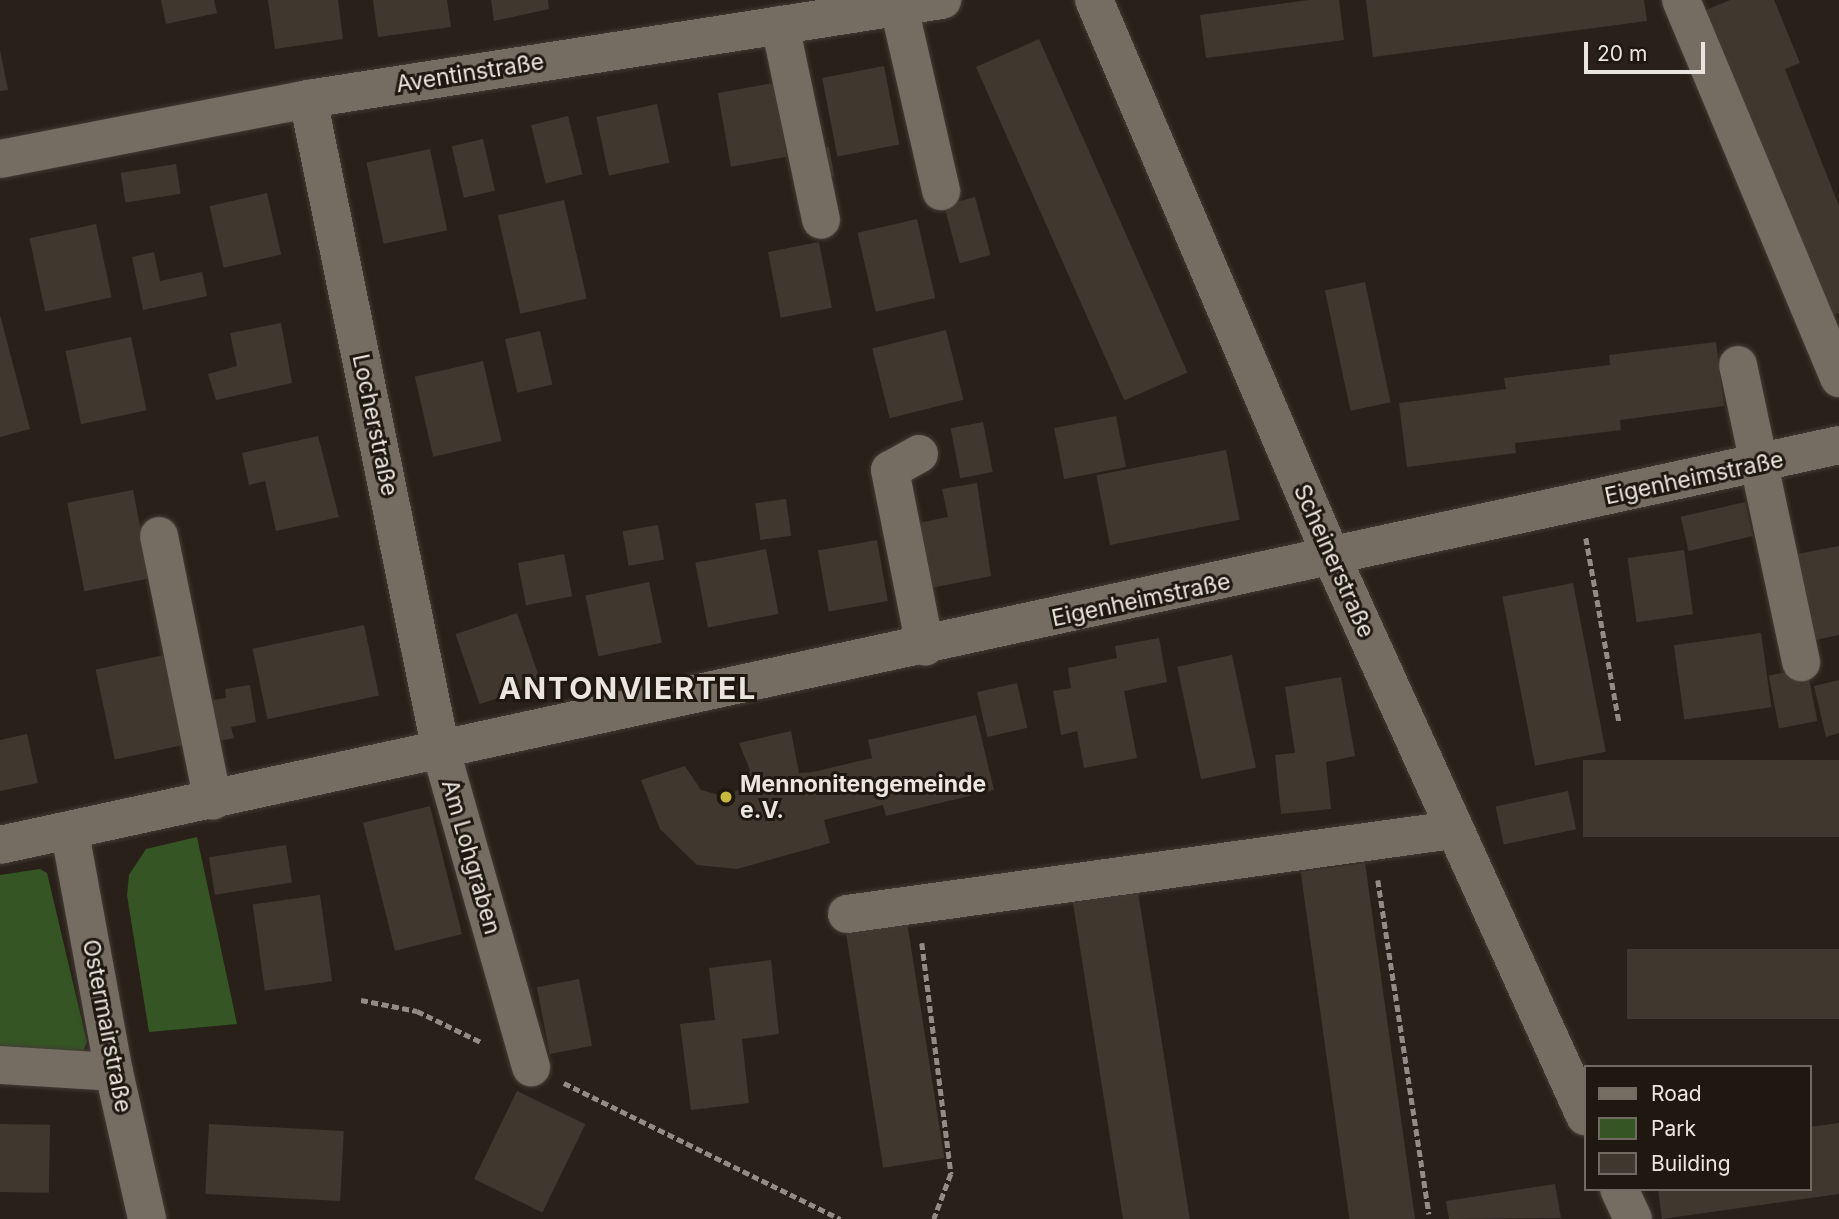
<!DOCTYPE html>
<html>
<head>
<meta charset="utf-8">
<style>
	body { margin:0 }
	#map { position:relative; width:1839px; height:1219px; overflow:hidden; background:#292119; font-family:Inter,sans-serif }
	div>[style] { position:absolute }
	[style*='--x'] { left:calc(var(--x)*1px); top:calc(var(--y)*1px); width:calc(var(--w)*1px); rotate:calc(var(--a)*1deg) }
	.green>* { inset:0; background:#355624 }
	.building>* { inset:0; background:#40382f; transform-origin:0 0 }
	.path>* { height:4.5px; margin-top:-2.25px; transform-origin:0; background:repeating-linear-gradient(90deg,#938c86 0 7px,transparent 0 10.5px) }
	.roads { filter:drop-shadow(0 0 2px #423b34) drop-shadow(0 0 2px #423b34) }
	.minor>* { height:38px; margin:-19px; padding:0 19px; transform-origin:19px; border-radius:19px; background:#756c62 }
	.dots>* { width:19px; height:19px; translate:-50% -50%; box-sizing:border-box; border:4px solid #1f1810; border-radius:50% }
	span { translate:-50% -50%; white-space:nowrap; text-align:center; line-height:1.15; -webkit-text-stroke:6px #1f1810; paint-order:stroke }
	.street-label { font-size:23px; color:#ebe5e0 }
	.poi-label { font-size:23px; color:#ebe5e0; font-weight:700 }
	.left { translate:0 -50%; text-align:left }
	.district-label { font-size:30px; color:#ebe5e0; font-weight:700; letter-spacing:2px }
	.legend { position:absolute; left:1584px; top:1065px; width:228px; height:126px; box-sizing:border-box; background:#1f1810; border:2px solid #716a63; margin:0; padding:9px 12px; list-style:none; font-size:21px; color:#ebe5e0 }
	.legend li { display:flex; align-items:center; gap:14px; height:35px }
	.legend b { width:35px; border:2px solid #716a63 }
	.scale { position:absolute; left:1584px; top:42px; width:121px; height:32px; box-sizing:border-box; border:4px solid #ebe5e0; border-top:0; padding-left:9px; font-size:21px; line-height:24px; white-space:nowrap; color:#ebe5e0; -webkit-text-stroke:5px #1f1810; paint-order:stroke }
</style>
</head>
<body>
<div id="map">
	<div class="green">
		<div style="clip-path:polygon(197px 837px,237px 1024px,149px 1032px,127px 895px,129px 875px,146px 849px)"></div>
		<div style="clip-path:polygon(40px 869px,47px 873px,87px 1042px,83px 1052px,0 1050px,0 875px)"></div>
	</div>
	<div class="building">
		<div style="clip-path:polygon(161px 0,214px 0,217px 13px,166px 24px)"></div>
		<div style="clip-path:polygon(268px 0,338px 0,343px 39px,275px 49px)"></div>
		<div style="clip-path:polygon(373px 0,447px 0,451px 27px,378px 37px)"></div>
		<div style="clip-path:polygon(491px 0,548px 0,549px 9px,494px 21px)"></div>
		<div style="clip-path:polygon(1309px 0,1339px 0,1344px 40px,1206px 58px,1200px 15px)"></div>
		<div style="clip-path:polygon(1366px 0,1644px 0,1647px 21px,1373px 57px)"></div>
		<div style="clip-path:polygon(1730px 0,1774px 0,1800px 63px,1785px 69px,1839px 206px,1839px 313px,1822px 319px,1706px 10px)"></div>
		<div style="left:1039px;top:39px;width:365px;height:69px;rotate:66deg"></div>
		<div style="clip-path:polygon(0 50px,8px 90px,0 91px)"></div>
		<div style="left:884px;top:66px;width:80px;height:63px;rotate:79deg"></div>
		<div style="left:774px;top:83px;width:75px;height:57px;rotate:80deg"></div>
		<div style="left:657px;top:104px;width:60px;height:62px;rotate:78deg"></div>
		<div style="left:568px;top:116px;width:60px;height:38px;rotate:76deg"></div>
		<div style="left:483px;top:139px;width:53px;height:32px;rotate:77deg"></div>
		<div style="left:829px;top:147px;width:29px;height:17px;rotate:80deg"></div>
		<div style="left:430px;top:149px;width:83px;height:65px;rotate:78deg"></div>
		<div style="left:176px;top:164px;width:30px;height:56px;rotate:81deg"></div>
		<div style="left:267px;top:193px;width:63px;height:59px;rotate:77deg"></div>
		<div style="left:975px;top:197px;width:60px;height:32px;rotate:75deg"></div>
		<div style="left:564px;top:200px;width:101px;height:68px;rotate:77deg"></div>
		<div style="left:917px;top:219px;width:81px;height:61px;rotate:77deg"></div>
		<div style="left:96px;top:224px;width:75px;height:68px;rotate:78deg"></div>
		<div style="left:819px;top:242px;width:67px;height:52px;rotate:79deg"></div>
		<div style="clip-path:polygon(154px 252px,160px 281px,202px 272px,207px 296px,143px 310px,132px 257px)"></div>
		<div style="left:1365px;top:282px;width:123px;height:41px;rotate:78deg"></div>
		<div style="clip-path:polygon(0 315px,30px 429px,0 437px)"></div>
		<div style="clip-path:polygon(281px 323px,292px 383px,216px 400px,208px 374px,237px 366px,230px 333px)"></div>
		<div style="left:946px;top:330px;width:72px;height:76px;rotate:76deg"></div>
		<div style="left:540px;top:331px;width:55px;height:36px;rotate:77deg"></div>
		<div style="left:131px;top:337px;width:75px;height:67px;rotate:78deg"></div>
		<div style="clip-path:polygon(1716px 342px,1724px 406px,1620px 420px,1621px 430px,1515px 443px,1516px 453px,1407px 467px,1399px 403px,1506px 389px,1504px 378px,1610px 365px,1609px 355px)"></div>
		<div style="left:483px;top:361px;width:82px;height:70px;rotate:77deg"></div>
		<div style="left:1116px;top:416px;width:52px;height:63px;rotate:79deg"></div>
		<div style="left:983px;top:422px;width:51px;height:33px;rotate:79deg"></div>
		<div style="clip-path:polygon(318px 436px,339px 517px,276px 531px,265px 481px,249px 485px,242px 453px)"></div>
		<div style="left:1226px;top:450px;width:71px;height:132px;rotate:79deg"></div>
		<div style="clip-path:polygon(977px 483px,991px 576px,921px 590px,908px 525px,948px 517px,942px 489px)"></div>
		<div style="left:133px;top:490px;width:90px;height:67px;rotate:79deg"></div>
		<div style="left:786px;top:499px;width:37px;height:31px;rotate:82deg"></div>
		<div style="left:1745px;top:502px;width:35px;height:66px;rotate:77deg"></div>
		<div style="left:658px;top:525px;width:35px;height:36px;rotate:80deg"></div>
		<div style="left:877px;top:540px;width:62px;height:60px;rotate:80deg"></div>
		<div style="clip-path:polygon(1839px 546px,1839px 635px,1810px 641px,1792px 555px)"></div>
		<div style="left:766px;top:549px;width:66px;height:72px;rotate:79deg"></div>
		<div style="left:1684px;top:550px;width:65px;height:57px;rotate:82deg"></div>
		<div style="left:564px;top:554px;width:43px;height:47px;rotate:79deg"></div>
		<div style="left:649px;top:582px;width:62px;height:65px;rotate:78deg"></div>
		<div style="left:1573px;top:583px;width:172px;height:72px;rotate:79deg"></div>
		<div style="left:517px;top:613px;width:74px;height:65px;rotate:71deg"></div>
		<div style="left:364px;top:625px;width:72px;height:114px;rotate:78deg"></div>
		<div style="left:1761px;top:633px;width:75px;height:88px;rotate:82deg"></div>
		<div style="clip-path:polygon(1159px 638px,1167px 682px,1124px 691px,1137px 758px,1084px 768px,1077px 731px,1061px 735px,1053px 691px,1071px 688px,1068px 668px,1117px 658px,1115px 646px)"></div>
		<div style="left:169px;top:654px;width:92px;height:75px;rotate:78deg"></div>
		<div style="left:1232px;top:655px;width:115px;height:56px;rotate:78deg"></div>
		<div style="left:1807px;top:668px;width:54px;height:39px;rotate:79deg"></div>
		<div style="clip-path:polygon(1341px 677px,1355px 756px,1326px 762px,1331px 809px,1281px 814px,1275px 755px,1295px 753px,1285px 687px)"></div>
		<div style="clip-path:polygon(1839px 680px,1839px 733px,1826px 737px,1814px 686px)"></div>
		<div style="left:1017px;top:683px;width:46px;height:41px;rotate:77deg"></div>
		<div style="clip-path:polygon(250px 685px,256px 722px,231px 727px,234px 738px,213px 742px,206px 701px,226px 698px,225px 689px)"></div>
		<div style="clip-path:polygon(976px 715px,994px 790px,886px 816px,883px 805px,824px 820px,830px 843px,737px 869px,697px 865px,660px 829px,641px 780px,685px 766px,701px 790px,726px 797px,743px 787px,750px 770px,739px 743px,791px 731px,799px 773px,813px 772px,872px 758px,868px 740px)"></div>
		<div style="clip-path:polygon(27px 734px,38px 783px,0 791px,0 740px)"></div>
		<div style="left:1839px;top:760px;width:77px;height:256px;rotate:90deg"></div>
		<div style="left:1568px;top:791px;width:39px;height:74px;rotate:78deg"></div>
		<div style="left:430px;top:806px;width:132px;height:69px;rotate:76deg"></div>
		<div style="left:286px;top:845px;width:38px;height:78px;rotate:81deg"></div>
		<div style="left:1365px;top:863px;width:360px;height:65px;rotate:82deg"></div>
		<div style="left:1138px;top:892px;width:331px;height:66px;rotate:81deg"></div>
		<div style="left:320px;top:895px;width:87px;height:68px;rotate:82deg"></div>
		<div style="left:907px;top:922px;width:239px;height:62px;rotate:81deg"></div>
		<div style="left:1839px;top:949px;width:70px;height:212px;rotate:90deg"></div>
		<div style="clip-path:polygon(771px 960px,779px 1034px,742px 1039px,749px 1103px,691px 1110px,680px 1024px,715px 1020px,709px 968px)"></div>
		<div style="left:579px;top:979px;width:68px;height:43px;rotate:79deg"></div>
		<div style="left:517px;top:1091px;width:76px;height:98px;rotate:26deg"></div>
		<div style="clip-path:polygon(1839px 1123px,1839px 1194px,1662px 1219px,1658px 1189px,1809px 1189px,1809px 1127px)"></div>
		<div style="left:0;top:1124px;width:50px;height:68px;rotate:1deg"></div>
		<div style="left:209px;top:1124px;width:135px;height:70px;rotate:3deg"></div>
		<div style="clip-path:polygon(1555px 1184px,1561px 1218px,1449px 1219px,1446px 1201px)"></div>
	</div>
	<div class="path">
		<div style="--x:1586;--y:538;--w:186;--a:79.8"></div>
		<div style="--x:1378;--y:880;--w:338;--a:81.3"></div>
		<div style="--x:922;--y:943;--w:233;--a:82.8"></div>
		<div style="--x:951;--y:1174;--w:48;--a:110.7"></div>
		<div style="--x:361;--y:1000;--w:57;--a:11.1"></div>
		<div style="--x:417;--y:1011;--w:71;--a:25.8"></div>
		<div style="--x:564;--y:1083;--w:308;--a:26.2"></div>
	</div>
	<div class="roads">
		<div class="minor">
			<div style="--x:1094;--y:0;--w:607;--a:66.9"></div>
			<div style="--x:1332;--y:558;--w:613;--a:65.61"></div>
			<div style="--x:1681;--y:0;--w:410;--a:67.3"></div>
			<div style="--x:899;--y:7;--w:189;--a:77.1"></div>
			<div style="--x:780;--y:25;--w:199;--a:78.1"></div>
			<div style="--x:308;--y:99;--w:665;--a:78.47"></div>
			<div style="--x:441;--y:751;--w:329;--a:74.1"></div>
			<div style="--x:0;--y:159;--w:314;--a:-11"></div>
			<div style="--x:308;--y:99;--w:642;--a:-8.88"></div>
			<div style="--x:1738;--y:365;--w:304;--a:78"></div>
			<div style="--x:919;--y:454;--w:33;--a:151"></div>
			<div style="--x:890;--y:470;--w:180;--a:78.8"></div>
			<div style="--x:159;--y:536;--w:270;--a:78.5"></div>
			<div style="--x:70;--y:833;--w:243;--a:79.6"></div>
			<div style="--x:114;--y:1072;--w:151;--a:77.3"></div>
			<div style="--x:0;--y:845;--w:1882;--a:-12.27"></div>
			<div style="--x:847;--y:914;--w:611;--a:-7.9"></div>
			<div style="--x:0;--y:1065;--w:114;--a:3.5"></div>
			<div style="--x:1619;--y:1189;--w:33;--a:65"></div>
		</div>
	</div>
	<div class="dots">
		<div style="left:726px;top:797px;background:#c7bb3b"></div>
	</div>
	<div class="street-label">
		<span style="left:470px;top:73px;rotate:-9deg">Aventinstraße</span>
		<span style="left:375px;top:425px;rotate:78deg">Locherstraße</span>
		<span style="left:1694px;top:478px;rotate:-12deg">Eigenheimstraße</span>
		<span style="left:1334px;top:561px;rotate:66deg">Scheinerstraße</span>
		<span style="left:1141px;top:600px;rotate:-12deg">Eigenheimstraße</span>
		<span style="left:471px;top:857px;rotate:74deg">Am Lohgraben</span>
		<span style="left:107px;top:1026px;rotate:79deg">Ostermairstraße</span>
	</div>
	<div class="poi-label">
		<span class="left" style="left:740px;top:797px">Mennonitengemeinde<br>e.V.</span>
	</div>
	<div class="district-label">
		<span style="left:628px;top:688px">ANTONVIERTEL</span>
	</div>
	<ul class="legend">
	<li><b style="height:9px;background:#756c62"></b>Road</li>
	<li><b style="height:19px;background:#355624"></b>Park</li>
	<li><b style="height:19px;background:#40382f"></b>Building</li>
	</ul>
	<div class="scale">20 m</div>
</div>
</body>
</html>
